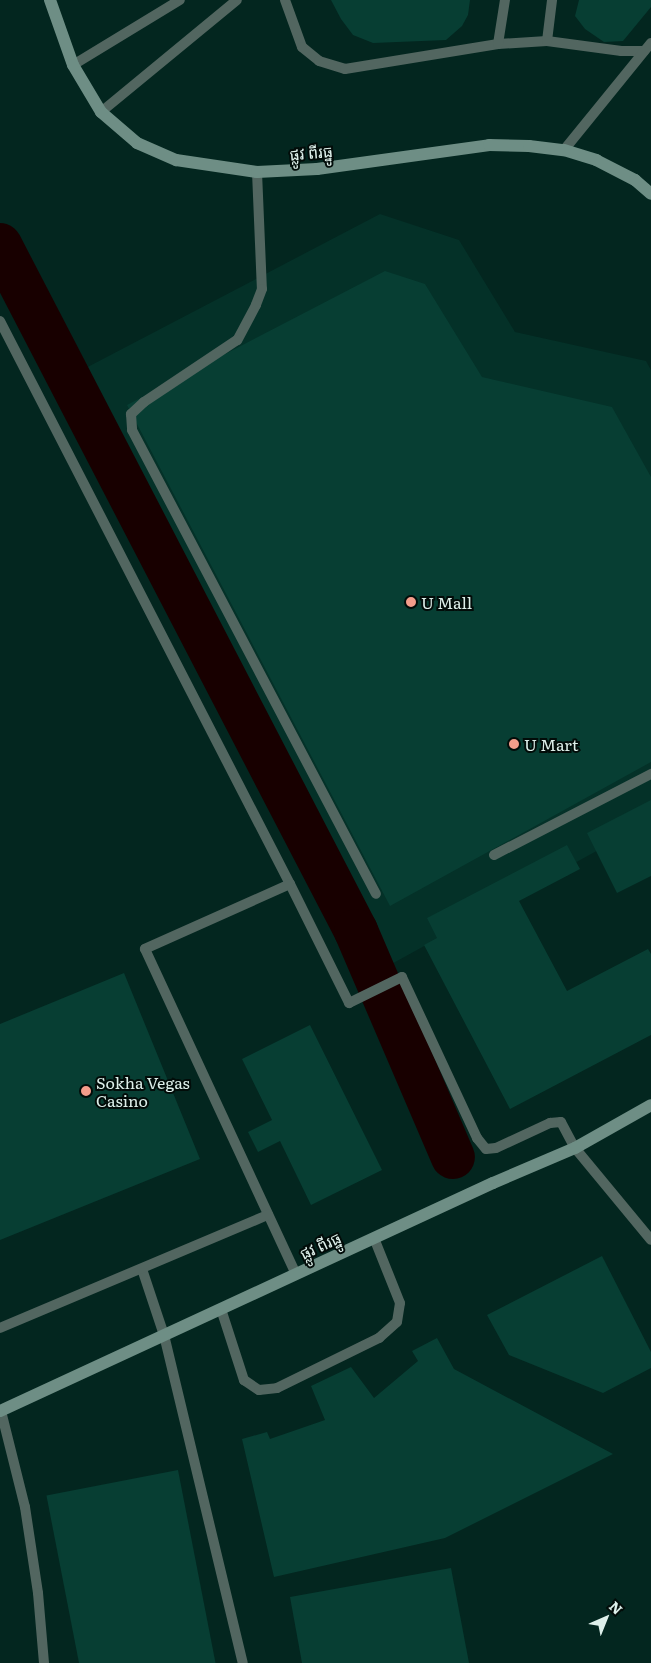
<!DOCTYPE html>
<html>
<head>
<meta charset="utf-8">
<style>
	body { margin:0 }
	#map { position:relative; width:651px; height:1663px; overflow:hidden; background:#03261f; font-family:Literata,"Noto Sans Khmer",serif }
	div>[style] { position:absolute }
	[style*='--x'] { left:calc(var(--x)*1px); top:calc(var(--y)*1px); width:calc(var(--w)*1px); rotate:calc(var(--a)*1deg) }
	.built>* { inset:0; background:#043128 }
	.river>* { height:44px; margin:-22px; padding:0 22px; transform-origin:22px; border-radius:22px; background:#180000 }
	.building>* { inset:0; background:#073e33; transform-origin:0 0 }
	.lane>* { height:10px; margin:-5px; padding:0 5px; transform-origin:5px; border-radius:5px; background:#526660 }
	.secondary>* { height:12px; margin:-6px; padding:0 6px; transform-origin:6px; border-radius:6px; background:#6e8e85 }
	.dots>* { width:14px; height:14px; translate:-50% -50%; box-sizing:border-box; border:2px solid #020c09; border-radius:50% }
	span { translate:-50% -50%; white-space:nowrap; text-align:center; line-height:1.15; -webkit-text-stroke:4px #020c09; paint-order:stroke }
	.street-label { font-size:16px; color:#ddefea }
	.poi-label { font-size:16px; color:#ddefea }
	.left { translate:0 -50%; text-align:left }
	.north { position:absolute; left:581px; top:1593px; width:50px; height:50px; -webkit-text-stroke:4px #020c09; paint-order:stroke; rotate:44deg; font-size:14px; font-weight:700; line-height:20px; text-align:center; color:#ddefea }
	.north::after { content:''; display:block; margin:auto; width:18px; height:22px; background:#ddefea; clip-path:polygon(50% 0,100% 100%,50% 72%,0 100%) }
</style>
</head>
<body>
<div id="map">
	<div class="built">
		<div style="clip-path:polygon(380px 214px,459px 240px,515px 332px,646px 361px,651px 370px,651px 821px,368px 977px,57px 383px)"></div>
	</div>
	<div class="river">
		<div style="--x:0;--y:245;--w:773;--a:62.57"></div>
		<div style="--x:356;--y:931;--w:246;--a:66.8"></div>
	</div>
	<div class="building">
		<div style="clip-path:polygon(331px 0,470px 0,468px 15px,462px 26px,446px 40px,373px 43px,353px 35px,341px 19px)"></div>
		<div style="clip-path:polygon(579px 0,651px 0,651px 7px,623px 41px,604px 42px,585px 29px,575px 16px)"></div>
		<div style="clip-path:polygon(385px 271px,425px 284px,482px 377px,612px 407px,651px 477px,651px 762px,390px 906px,127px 405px)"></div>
		<div style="clip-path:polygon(651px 800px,651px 876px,617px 893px,587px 833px)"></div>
		<div style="clip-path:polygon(567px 845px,580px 869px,519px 901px,567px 991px,648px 949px,651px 954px,651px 1035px,510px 1109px,424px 945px,437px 938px,427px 918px)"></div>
		<div style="clip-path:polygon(124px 973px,200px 1159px,0 1240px,0 1024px)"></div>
		<div style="clip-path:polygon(310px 1025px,382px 1170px,311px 1205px,280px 1141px,258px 1152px,248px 1132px,272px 1120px,242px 1059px)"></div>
		<div style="clip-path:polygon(602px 1256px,651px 1352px,651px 1368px,603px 1393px,509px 1355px,487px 1315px)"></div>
		<div style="clip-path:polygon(437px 1338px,454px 1369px,613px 1454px,445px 1538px,274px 1577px,242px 1439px,267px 1432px,270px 1439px,325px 1420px,311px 1386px,351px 1367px,374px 1398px,418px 1361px,412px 1351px)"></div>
		<div style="left:178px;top:1470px;width:197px;height:134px;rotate:79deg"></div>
		<div style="clip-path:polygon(451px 1568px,469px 1663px,302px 1663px,290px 1597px)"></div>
	</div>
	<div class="lane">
		<div style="--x:285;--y:0;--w:50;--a:70.1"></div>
		<div style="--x:302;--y:47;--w:22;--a:39"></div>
		<div style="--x:319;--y:61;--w:27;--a:17"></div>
		<div style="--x:345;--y:69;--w:155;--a:-9.3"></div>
		<div style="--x:498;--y:44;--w:49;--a:-3.5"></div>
		<div style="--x:547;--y:41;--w:75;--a:7.7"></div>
		<div style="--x:621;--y:51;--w:23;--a:0"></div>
		<div style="--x:547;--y:41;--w:41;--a:-83"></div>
		<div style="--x:498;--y:44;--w:45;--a:-81"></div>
		<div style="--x:73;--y:65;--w:125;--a:-31.3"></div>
		<div style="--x:101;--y:112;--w:176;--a:-39.5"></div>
		<div style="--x:564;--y:150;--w:138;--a:-50.9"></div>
		<div style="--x:257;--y:172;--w:117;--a:87.6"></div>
		<div style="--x:262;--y:289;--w:17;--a:111"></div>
		<div style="--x:256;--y:305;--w:40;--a:118"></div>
		<div style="--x:237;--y:340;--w:112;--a:146.3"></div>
		<div style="--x:144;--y:402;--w:18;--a:137"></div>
		<div style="--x:131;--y:414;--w:16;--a:86"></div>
		<div style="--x:132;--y:430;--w:524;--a:62.26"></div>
		<div style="--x:0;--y:321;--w:633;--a:62.75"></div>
		<div style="--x:290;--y:884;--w:133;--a:63.6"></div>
		<div style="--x:349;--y:1003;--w:59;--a:-26.1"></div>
		<div style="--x:402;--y:977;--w:178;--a:65"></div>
		<div style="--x:477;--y:1138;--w:14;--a:51"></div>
		<div style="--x:486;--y:1149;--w:10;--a:-6"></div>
		<div style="--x:496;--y:1148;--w:60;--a:-24.8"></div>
		<div style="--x:550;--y:1123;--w:11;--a:-5"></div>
		<div style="--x:561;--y:1122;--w:30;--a:62"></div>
		<div style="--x:575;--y:1148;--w:119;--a:50.4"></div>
		<div style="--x:494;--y:855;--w:177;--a:-27.3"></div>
		<div style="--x:290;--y:884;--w:159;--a:155.9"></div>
		<div style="--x:145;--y:949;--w:358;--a:65.1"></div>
		<div style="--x:142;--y:1269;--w:70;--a:71.6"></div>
		<div style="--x:164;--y:1335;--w:337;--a:76.5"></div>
		<div style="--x:221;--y:1309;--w:75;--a:72.1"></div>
		<div style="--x:244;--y:1380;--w:18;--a:34"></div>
		<div style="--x:259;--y:1390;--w:18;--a:-6"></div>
		<div style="--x:277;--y:1388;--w:114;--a:-26.1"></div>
		<div style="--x:379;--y:1338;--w:24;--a:-42"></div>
		<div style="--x:397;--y:1322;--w:19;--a:-81"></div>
		<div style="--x:400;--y:1303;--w:70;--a:-111.8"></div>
		<div style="--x:0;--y:1328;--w:291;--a:-22.9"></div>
		<div style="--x:1;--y:1411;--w:99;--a:76"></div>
		<div style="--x:25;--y:1507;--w:87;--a:81.4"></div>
		<div style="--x:38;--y:1593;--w:70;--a:85.1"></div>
	</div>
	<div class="secondary">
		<div style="--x:50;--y:0;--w:69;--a:70.5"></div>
		<div style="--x:73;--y:65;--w:55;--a:59.2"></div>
		<div style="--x:101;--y:112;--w:48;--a:40.7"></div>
		<div style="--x:137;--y:143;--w:43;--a:23.6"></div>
		<div style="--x:176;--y:160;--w:82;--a:8.4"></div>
		<div style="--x:257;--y:172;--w:60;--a:-2.9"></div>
		<div style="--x:317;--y:169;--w:174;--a:-7.9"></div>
		<div style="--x:489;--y:145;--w:40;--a:1.4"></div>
		<div style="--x:529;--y:146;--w:35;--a:7"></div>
		<div style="--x:564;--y:150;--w:34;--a:17"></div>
		<div style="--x:596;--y:160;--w:44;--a:27.1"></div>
		<div style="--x:635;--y:180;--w:21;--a:41"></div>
		<div style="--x:0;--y:1411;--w:543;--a:-24.82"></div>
		<div style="--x:493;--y:1183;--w:89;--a:-23.1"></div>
		<div style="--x:575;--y:1148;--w:87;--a:-29.5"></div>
	</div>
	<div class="dots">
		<div style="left:411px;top:602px;background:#f49d8b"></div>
		<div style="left:514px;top:744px;background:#f49d8b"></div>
		<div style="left:86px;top:1091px;background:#f49d8b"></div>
	</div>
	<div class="street-label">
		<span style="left:311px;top:152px;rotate:-5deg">ផ្លូវ ពីរធ្នូ</span>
		<span style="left:320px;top:1245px;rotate:-25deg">ផ្លូវ ពីរធ្នូ</span>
	</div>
	<div class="poi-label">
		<span class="left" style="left:421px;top:602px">U Mall</span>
		<span class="left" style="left:524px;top:744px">U Mart</span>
		<span class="left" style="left:96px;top:1091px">Sokha Vegas<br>Casino</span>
	</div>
	<div class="north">N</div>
</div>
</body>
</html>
